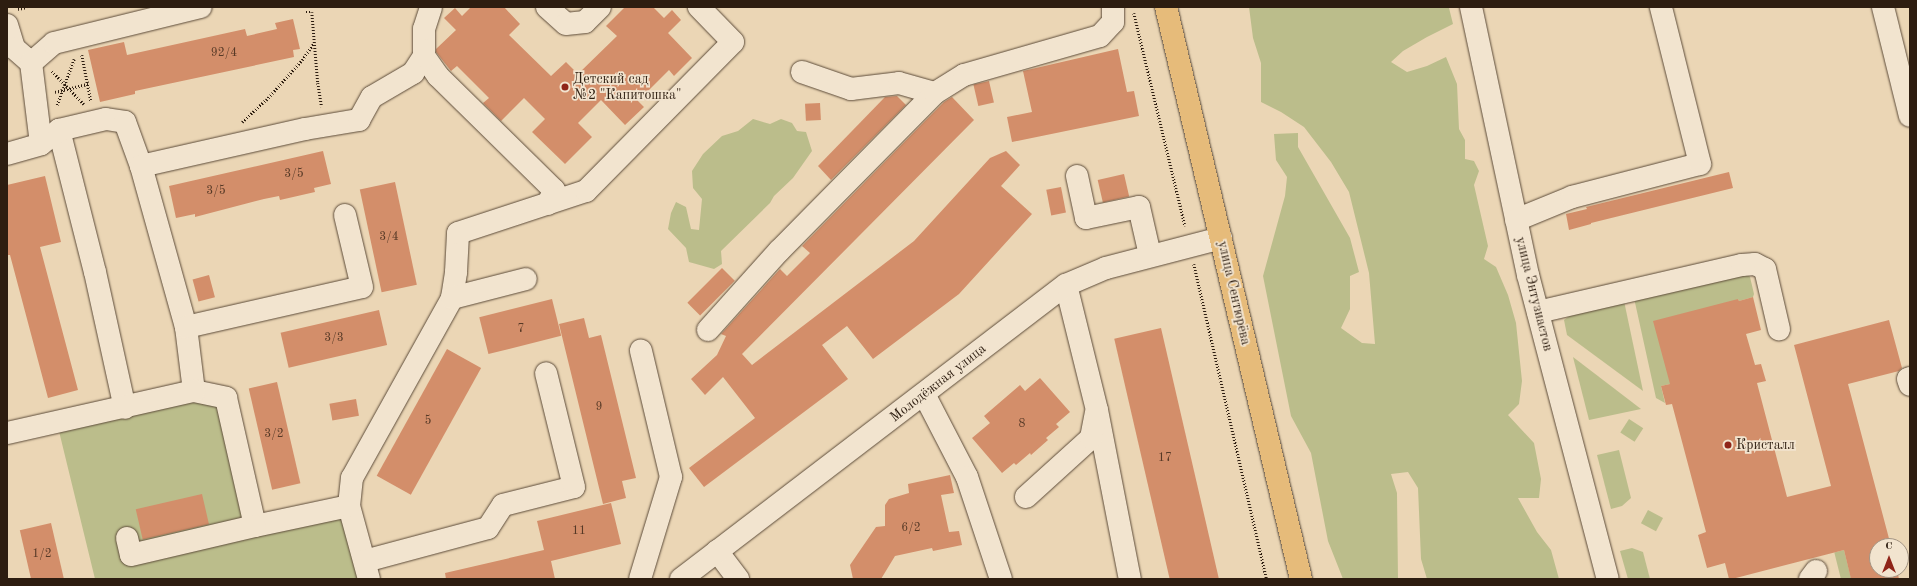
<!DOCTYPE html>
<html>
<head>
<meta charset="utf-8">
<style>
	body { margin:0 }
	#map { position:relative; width:1917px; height:586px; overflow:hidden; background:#ebd6b5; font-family:"Old Standard TT",serif }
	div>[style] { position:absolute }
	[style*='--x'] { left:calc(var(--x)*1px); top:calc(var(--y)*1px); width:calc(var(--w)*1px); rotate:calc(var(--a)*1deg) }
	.green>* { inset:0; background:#bbbd8b; transform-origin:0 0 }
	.building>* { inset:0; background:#d38e6a; transform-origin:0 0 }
	.path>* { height:2.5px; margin-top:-1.25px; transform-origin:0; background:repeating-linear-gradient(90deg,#2d1d10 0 1px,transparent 0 3px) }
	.roads { filter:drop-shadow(0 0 1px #5c4b39) drop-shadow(0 0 1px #5c4b39) }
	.minor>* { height:22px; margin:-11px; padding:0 11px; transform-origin:11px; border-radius:11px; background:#f2e4cf }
	.major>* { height:22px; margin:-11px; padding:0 11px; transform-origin:11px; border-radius:11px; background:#e6bb7a }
	.dots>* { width:11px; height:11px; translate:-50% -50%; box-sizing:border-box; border:2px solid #f2e4cf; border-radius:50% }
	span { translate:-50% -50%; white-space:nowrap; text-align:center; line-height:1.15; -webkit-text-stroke:3.5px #f2e4cf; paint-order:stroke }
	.number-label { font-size:12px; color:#563926 }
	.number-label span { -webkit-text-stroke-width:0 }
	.poi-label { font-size:14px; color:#2d1d10 }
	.left { translate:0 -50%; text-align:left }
	.street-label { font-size:14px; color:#2d1d10 }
	.frame { position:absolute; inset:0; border:8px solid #2d1d10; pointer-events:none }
	.north { position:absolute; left:1869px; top:538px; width:40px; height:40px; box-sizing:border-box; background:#f2e4cf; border:1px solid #a39483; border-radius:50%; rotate:0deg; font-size:11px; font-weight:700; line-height:16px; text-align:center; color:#2d1d10 }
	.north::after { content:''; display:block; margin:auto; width:14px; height:18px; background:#8f2418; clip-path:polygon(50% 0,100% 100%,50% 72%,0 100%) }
</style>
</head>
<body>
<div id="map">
	<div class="green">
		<div style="clip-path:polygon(1249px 7px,1449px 8px,1453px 24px,1427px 37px,1403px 51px,1391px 62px,1407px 72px,1427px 66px,1446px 57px,1457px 84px,1459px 129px,1465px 140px,1465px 159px,1474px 161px,1479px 171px,1474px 185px,1488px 246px,1484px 259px,1496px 267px,1508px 295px,1516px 323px,1522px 381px,1519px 404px,1508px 415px,1534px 443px,1541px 479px,1539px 498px,1518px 498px,1537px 532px,1551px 550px,1559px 579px,1427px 579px,1421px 559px,1418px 488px,1408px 472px,1391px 474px,1397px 493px,1398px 579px,1343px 579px,1328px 541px,1311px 453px,1291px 416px,1263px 276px,1285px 196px,1287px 177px,1276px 160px,1274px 134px,1298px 133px,1298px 147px,1350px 238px,1359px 272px,1350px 276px,1350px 309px,1341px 328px,1362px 343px,1375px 344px,1369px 273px,1349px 192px,1331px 162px,1304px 127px,1281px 112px,1261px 102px,1261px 63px,1253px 38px)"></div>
		<div style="clip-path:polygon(753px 119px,770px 124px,781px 119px,792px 123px,797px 131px,806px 132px,812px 151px,793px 178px,774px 196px,770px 203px,721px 251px,722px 264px,714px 269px,689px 262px,686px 248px,668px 229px,671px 213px,676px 202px,686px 207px,691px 229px,699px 230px,702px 199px,693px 188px,692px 171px,703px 154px,722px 136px,738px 131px)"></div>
		<div style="clip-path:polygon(1747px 273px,1750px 277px,1754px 294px,1753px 297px,1739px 301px,1738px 299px,1670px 384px,1661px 386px,1665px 403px,1656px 398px,1634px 298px)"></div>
		<div style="clip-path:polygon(1624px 301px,1643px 391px,1567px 335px,1564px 320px,1572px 314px)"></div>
		<div style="clip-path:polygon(1573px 357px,1641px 409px,1589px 420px)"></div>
		<div style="clip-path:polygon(226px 398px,255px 526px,349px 506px,369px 579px,95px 579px,57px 423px,125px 408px)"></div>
		<div style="left:1629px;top:419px;width:17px;height:16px;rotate:33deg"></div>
		<div style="clip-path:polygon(1619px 450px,1631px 498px,1622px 506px,1611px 509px,1597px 455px)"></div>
		<div style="left:1648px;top:510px;width:17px;height:15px;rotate:28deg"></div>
		<div style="clip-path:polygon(1632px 548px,1643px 552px,1650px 579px,1628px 579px,1620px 551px)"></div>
		<div style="left:1844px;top:550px;width:30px;height:10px;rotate:76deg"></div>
	</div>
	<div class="building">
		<div style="clip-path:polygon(471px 7px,504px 7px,520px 24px,509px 35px,551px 76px,566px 62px,578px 74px,617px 36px,606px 26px,625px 7px,653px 7px,664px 18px,672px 10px,681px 20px,668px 33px,692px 58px,674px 76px,669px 70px,638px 101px,644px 107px,625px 125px,601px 100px,578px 123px,592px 137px,565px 164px,532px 132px,545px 119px,524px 98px,501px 121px,483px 103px,489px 98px,457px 66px,451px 71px,436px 52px,436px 49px,456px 30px,444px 18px,455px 8px,462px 16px)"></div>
		<div style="clip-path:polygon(293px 19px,300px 49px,293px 50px,294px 57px,135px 91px,135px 94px,100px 102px,88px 50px,124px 42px,127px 55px,245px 29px,247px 36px,277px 29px,275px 23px)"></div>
		<div style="clip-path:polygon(1118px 49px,1127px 92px,1134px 91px,1139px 116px,1012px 142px,1007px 117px,1032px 112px,1023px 71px)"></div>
		<div style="left:989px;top:81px;width:22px;height:16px;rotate:77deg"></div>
		<div style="clip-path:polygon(897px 96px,906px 105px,831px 180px,818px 166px,885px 97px)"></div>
		<div style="clip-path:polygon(952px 97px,974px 120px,742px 354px,752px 365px,914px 241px,990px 158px,1006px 151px,1020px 165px,1001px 186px,1032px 214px,959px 294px,873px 359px,847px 326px,822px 345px,848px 379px,704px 487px,689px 468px,755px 418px,723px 377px,705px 395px,691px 379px,717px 355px,726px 336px,721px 334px,780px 269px,787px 276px,810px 253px,802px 246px,924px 122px,944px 102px)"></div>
		<div style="left:820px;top:103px;width:17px;height:15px;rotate:87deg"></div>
		<div style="clip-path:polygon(323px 151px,331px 184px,314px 188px,315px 192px,280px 200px,279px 196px,264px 199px,195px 217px,195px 214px,176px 218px,169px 186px)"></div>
		<div style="clip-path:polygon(1729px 172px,1733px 188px,1591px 223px,1591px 224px,1569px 230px,1566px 214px,1587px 209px,1586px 207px)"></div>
		<div style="left:1124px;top:174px;width:23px;height:27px;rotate:77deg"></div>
		<div style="clip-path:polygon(45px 176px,61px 242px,40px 247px,78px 390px,48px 398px,10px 255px,7px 255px,7px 185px)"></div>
		<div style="left:395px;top:182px;width:105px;height:36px;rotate:78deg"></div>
		<div style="left:1061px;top:187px;width:26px;height:15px;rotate:79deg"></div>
		<div style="left:722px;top:268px;width:18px;height:49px;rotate:45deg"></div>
		<div style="left:209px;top:275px;width:23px;height:17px;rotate:75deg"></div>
		<div style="clip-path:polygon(1753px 297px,1761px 330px,1746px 334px,1755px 365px,1761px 364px,1766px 381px,1757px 383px,1787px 497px,1831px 486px,1794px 345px,1889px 320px,1902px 368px,1899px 371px,1848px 384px,1891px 546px,1877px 546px,1877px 570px,1897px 570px,1899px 579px,1851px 579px,1844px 550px,1732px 579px,1729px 579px,1725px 563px,1707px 568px,1698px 535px,1706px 532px,1672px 404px,1666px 405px,1661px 386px,1670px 384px,1653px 321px,1738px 299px,1739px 301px)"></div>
		<div style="left:552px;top:299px;width:38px;height:75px;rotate:76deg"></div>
		<div style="left:379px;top:310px;width:36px;height:101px;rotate:77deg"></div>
		<div style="clip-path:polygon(584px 318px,589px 338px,601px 335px,636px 478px,622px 481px,626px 498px,603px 504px,559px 324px)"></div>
		<div style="left:1161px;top:328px;width:257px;height:48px;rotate:77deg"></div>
		<div style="left:447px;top:349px;width:39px;height:145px;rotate:29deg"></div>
		<div style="clip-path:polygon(1040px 378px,1070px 412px,1056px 424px,1059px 427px,1046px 438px,1048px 440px,1031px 455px,1030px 453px,1016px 465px,1014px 463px,1002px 473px,972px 438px,990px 423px,984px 416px,1020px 385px,1025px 391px)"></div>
		<div style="left:277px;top:382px;width:104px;height:29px;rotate:77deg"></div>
		<div style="left:356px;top:399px;width:17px;height:27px;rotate:80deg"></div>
		<div style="clip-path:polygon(950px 475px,954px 493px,941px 495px,949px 532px,959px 531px,962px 545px,933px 551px,932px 548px,895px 556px,881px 579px,853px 579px,850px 565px,876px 527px,885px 526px,885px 505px,889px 499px,909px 493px,908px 484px)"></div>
		<div style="left:202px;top:494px;width:31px;height:68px;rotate:77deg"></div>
		<div style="clip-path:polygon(611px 503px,621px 544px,551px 561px,555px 579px,446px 579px,445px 573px,544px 550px,537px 521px)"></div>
		<div style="left:51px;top:523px;width:57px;height:32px;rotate:77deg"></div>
	</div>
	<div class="path">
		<div style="--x:18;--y:9;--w:9;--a:-13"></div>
		<div style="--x:306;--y:12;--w:6;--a:0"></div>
		<div style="--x:312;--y:12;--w:71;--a:85.2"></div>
		<div style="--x:318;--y:83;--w:24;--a:81"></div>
		<div style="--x:1134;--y:13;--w:219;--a:76.5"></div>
		<div style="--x:82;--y:55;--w:47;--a:78.9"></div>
		<div style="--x:52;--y:71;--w:46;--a:45.9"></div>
		<div style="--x:55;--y:92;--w:34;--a:-14"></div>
		<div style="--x:57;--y:105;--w:49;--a:-69.7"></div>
		<div style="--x:242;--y:122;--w:33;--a:-43"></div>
		<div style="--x:266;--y:100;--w:54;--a:-48"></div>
		<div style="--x:302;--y:60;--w:21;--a:-55"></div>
		<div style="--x:1194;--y:264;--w:323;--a:77"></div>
	</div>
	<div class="roads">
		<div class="minor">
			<div style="--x:547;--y:7;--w:25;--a:42"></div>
			<div style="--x:566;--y:24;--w:19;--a:-6"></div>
			<div style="--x:585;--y:22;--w:21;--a:-45"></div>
			<div style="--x:1471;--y:7;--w:274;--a:78"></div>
			<div style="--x:1528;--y:275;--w:314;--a:75.3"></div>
			<div style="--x:1883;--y:7;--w:112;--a:76.1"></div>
			<div style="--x:7;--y:25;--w:24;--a:73"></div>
			<div style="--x:14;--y:48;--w:23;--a:41"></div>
			<div style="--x:424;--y:56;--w:24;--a:55"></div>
			<div style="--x:438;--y:76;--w:163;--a:44.5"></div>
			<div style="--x:554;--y:190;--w:15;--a:113"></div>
			<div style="--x:802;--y:72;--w:52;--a:19.1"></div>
			<div style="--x:851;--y:89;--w:48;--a:-7.1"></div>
			<div style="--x:899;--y:83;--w:37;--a:16"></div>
			<div style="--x:59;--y:130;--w:146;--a:75.8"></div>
			<div style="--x:95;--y:272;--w:139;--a:77.6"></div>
			<div style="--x:41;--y:144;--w:82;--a:-97"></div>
			<div style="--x:31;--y:63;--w:30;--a:-41"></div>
			<div style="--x:54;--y:43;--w:151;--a:-13.8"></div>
			<div style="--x:7;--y:154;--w:35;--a:-16"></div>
			<div style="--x:41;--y:144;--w:23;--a:-38"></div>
			<div style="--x:59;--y:130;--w:48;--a:-13.2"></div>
			<div style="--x:106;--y:119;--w:19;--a:9"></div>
			<div style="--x:125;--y:122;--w:47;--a:70"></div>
			<div style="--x:141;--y:166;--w:167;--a:74.4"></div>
			<div style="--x:186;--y:327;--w:64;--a:82.9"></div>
			<div style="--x:194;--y:391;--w:33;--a:12"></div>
			<div style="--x:226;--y:398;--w:131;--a:77.2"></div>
			<div style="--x:255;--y:526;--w:96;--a:-12"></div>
			<div style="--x:349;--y:506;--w:76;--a:74.7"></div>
			<div style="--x:141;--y:166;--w:168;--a:-12.7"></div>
			<div style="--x:305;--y:129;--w:55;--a:-9.5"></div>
			<div style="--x:359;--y:120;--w:26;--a:-61"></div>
			<div style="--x:372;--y:97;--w:48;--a:-30.3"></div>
			<div style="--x:413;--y:73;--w:20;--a:-57"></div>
			<div style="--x:424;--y:56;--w:27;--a:-90"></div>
			<div style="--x:424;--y:29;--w:23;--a:-72"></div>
			<div style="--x:1077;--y:176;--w:43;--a:77.9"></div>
			<div style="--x:1086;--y:218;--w:54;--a:-11.7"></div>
			<div style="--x:1139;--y:207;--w:49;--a:77.1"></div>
			<div style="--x:1516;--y:220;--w:61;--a:-22.3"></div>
			<div style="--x:1572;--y:197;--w:132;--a:-14.5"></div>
			<div style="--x:1700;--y:164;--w:162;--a:-104"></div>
			<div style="--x:1066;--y:285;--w:129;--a:76.1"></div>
			<div style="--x:1097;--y:410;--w:172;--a:79"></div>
			<div style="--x:452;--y:298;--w:26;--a:-81"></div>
			<div style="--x:456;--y:272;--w:39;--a:-87"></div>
			<div style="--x:458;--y:233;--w:135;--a:-18.2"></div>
			<div style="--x:586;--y:191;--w:209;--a:-45.4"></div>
			<div style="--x:733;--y:42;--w:49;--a:-134.2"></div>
			<div style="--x:1538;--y:312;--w:209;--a:-13"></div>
			<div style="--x:1742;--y:265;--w:13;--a:-4"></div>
			<div style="--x:1755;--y:264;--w:11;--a:27"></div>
			<div style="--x:1765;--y:269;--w:62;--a:76.9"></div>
			<div style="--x:186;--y:327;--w:180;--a:-12.8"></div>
			<div style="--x:362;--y:287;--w:74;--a:-103.3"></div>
			<div style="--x:708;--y:330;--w:106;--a:-48.1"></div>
			<div style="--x:779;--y:251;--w:222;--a:-45.4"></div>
			<div style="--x:935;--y:93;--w:34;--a:-32"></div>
			<div style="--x:964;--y:75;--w:141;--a:-16"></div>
			<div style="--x:1100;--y:36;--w:19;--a:-47"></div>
			<div style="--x:1113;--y:22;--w:15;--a:-90"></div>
			<div style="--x:1910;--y:378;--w:2;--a:153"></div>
			<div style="--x:1908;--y:379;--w:6;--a:72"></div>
			<div style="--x:924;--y:394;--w:93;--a:62.6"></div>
			<div style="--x:967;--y:477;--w:108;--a:71.6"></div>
			<div style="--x:7;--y:433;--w:192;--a:-12.7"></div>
			<div style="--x:1026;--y:497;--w:88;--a:-42.2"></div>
			<div style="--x:1091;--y:438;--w:25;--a:-79"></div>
			<div style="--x:349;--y:506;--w:28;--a:-84"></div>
			<div style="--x:352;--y:478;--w:206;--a:-60.9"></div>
			<div style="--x:452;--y:298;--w:76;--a:-14.4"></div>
			<div style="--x:127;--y:538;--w:17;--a:77"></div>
			<div style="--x:131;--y:555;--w:127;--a:-13.2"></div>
			<div style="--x:717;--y:551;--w:35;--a:53"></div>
			<div style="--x:365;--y:561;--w:127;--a:-15"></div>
			<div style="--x:488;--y:528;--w:27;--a:-57"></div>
			<div style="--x:503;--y:505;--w:73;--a:-14.2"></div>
			<div style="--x:574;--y:487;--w:117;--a:-103.8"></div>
			<div style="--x:640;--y:579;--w:107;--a:-73.1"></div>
			<div style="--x:671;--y:477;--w:130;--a:-103.4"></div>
			<div style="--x:681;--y:579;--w:484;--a:-37.4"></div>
			<div style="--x:1066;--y:285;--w:43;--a:-23"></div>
			<div style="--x:1106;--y:268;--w:119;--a:-14.6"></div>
			<div style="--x:1810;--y:579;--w:10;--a:-53"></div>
		</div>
		<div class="major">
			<div style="--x:1166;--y:7;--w:588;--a:76.72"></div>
		</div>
	</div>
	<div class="dots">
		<div style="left:565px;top:87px;background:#8f2418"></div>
		<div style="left:1728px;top:445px;background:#8f2418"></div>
	</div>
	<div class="number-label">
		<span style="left:224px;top:54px">92/4</span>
		<span style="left:294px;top:175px">3/5</span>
		<span style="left:216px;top:192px">3/5</span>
		<span style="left:389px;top:238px">3/4</span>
		<span style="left:521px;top:330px">7</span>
		<span style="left:334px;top:339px">3/3</span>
		<span style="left:599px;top:408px">9</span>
		<span style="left:428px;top:422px">5</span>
		<span style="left:1022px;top:425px">8</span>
		<span style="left:274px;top:435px">3/2</span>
		<span style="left:1165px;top:459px">17</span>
		<span style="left:911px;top:529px">6/2</span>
		<span style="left:579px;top:532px">11</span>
		<span style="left:42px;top:555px">1/2</span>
	</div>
	<div class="poi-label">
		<span class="left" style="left:573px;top:87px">Детский сад<br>№2 "Капитошка"</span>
		<span class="left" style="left:1736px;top:445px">Кристалл</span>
	</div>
	<div class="street-label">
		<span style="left:1234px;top:293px;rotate:77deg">улица Сентюрёва</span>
		<span style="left:1534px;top:294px;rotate:76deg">улица Энтузиастов</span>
		<span style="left:938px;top:383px;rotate:-38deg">Молодёжная улица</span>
	</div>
	<div class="frame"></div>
	<div class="north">С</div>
</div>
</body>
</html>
